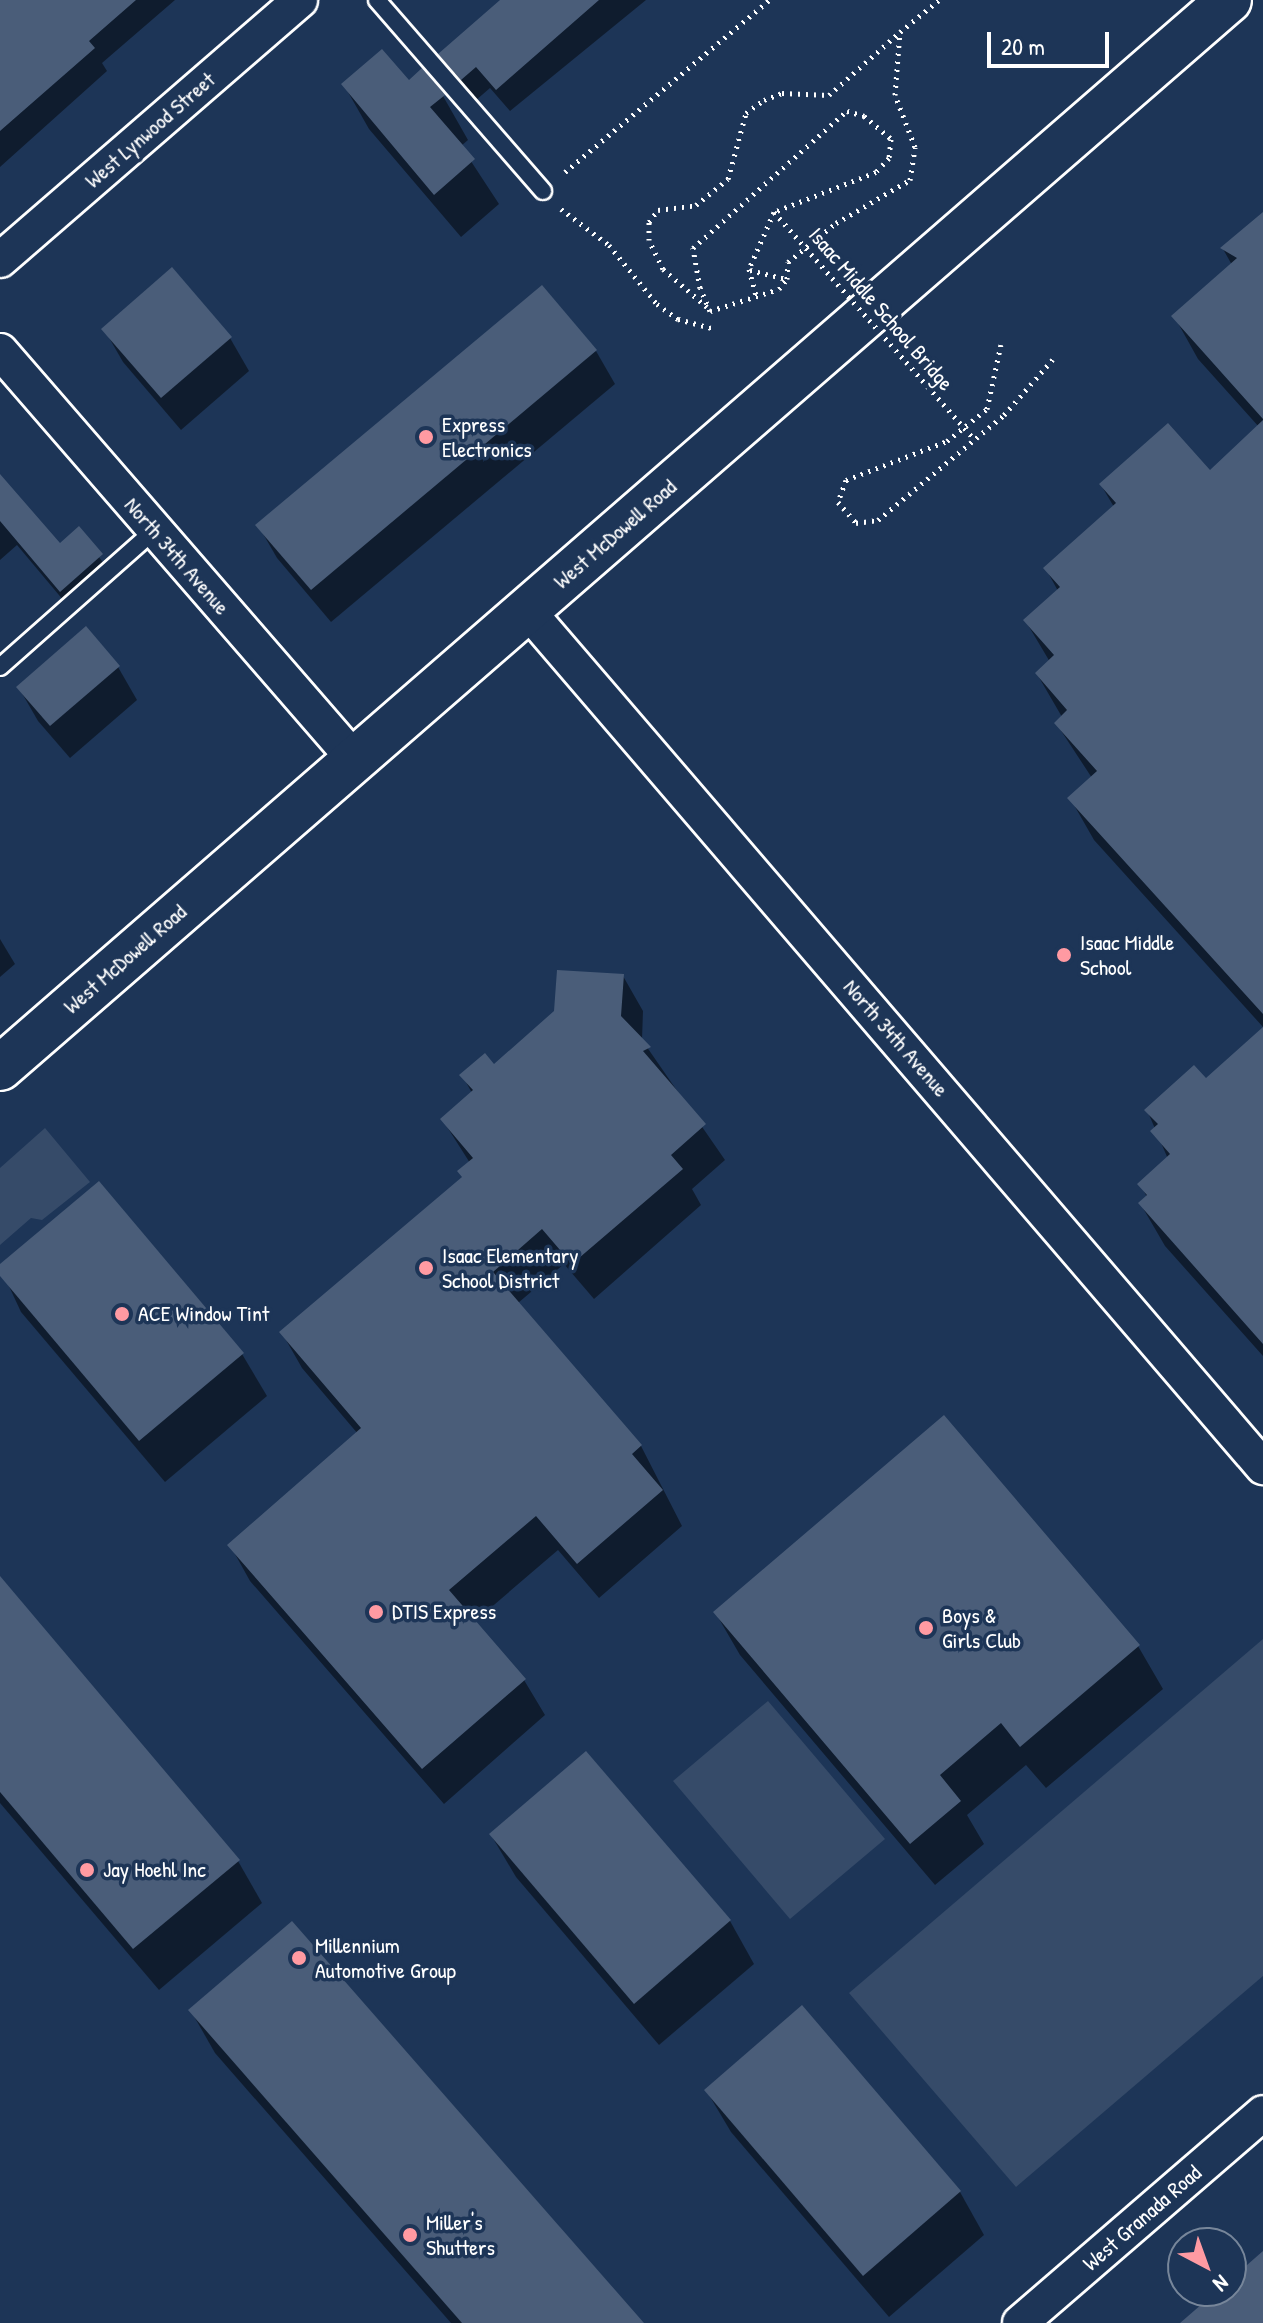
<!DOCTYPE html>
<html>
<head>
<meta charset="utf-8">
<style>
	body { margin:0 }
	#map { position:relative; width:1263px; height:2323px; overflow:hidden; background:#1d3557; font-family:"Patrick Hand",sans-serif }
	div>[style] { position:absolute }
	.green>* { inset:0; background:#364b69 }
	.shadow>* { inset:0; background:#0007 }
	.building>* { inset:0; background:#4a5d79 }
	.path>* { height:5px; margin-top:-2.5px; transform-origin:0; background:repeating-linear-gradient(90deg,#fff 0 2px,transparent 0 8px) }
	.roads { filter:drop-shadow(2px 0 #fff) drop-shadow(-2px 0 #fff) drop-shadow(0 2px #fff) drop-shadow(0 -2px #fff) }
	.lane>* { height:16px; margin:-8px; padding:0 8px; transform-origin:8px; border-radius:8px; background:#1d3557 }
	.street>* { height:34px; margin:-17px; padding:0 17px; transform-origin:17px; border-radius:17px; background:#1d3557 }
	.primary>* { height:44px; margin:-22px; padding:0 22px; transform-origin:22px; border-radius:22px; background:#1d3557 }
	.path-bridge>* { height:5px; margin-top:-2.5px; transform-origin:0; background:repeating-linear-gradient(90deg,#fff 0 2px,transparent 0 8px) }
	.dots>* { width:22px; height:22px; translate:-50% -50%; box-sizing:border-box; border:4px solid #1d3557; border-radius:50% }
	span { translate:-50% -50%; white-space:nowrap; text-align:center; line-height:1.15; -webkit-text-stroke:7px #1d3557; paint-order:stroke }
	.street-label { font-size:22px; color:#fff }
	.poi-label { font-size:22px; color:#fff }
	.left { translate:0 -50%; text-align:left }
	.north { position:absolute; left:1167px; top:2227px; width:80px; height:80px; box-sizing:border-box; background:#1d3557; border:2px solid #77869a; border-radius:50%; rotate:139deg; font-size:22px; font-weight:700; line-height:32px; text-align:center; color:#fff }
	.north::after { content:''; display:block; margin:auto; width:28px; height:36px; background:#ff9aa2; clip-path:polygon(50% 0,100% 100%,50% 72%,0 100%) }
	.scale { position:absolute; left:987px; top:32px; width:122px; height:36px; box-sizing:border-box; border:4px solid #fff; border-top:0; padding-left:10px; font-size:24px; line-height:28px; white-space:nowrap; color:#fff; -webkit-text-stroke:6px #1d3557; paint-order:stroke }
</style>
</head>
<body>
<div id="map">
	<div class="green">
		<div style="clip-path:polygon(45px 1128px,90px 1182px,42px 1220px,31px 1218px,0 1245px,0 1168px)"></div>
		<div style="clip-path:polygon(1263px 1639px,1263px 1976px,1016px 2187px,849px 1993px)"></div>
		<div style="clip-path:polygon(768px 1701px,885px 1839px,790px 1919px,673px 1781px)"></div>
	</div>
	<div class="shadow">
		<div style="clip-path:polygon(0 0,175px 0,102px 63px,107px 71px,0 167px)"></div>
		<div style="clip-path:polygon(504px 0,646px 0,510px 111px,490px 88px,475px 101px,441px 54px)"></div>
		<div style="clip-path:polygon(408px 82px,443px 96px,468px 140px,461px 146px,499px 204px,461px 237px,369px 129px,344px 85px)"></div>
		<div style="clip-path:polygon(1263px 215px,1263px 1027px,1094px 840px,1070px 798px,1092px 778px,1056px 723px,1062px 717px,1037px 674px,1050px 662px,1025px 620px,1058px 591px,1046px 569px,1114px 507px,1101px 485px,1209px 473px,1259px 427px,1198px 359px,1174px 316px,1232px 265px,1223px 249px)"></div>
		<div style="clip-path:polygon(104px 329px,230px 338px,249px 371px,181px 430px,123px 362px)"></div>
		<div style="clip-path:polygon(596px 351px,615px 384px,331px 622px,277px 558px,258px 525px)"></div>
		<div style="clip-path:polygon(0 477px,60px 546px,79px 529px,114px 578px,74px 613px,17px 545px,0 560px)"></div>
		<div style="clip-path:polygon(118px 667px,137px 700px,70px 758px,38px 721px,19px 688px)"></div>
		<div style="clip-path:polygon(0 939px,15px 964px,0 977px)"></div>
		<div style="clip-path:polygon(623px 976px,643px 1011px,642px 1040px,725px 1160px,692px 1189px,701px 1205px,594px 1299px,564px 1264px,518px 1303px,641px 1446px,682px 1526px,599px 1598px,558px 1550px,474px 1622px,524px 1680px,545px 1715px,444px 1804px,250px 1581px,230px 1545px,358px 1434px,302px 1368px,282px 1333px,463px 1178px,470px 1163px,442px 1119px,472px 1093px,462px 1075px,494px 1067px)"></div>
		<div style="clip-path:polygon(1263px 1030px,1263px 1356px,1165px 1246px,1140px 1203px,1147px 1197px,1140px 1184px,1168px 1159px,1147px 1110px,1206px 1081px)"></div>
		<div style="clip-path:polygon(0 1267px,242px 1354px,267px 1396px,165px 1482px,21px 1312px)"></div>
		<div style="clip-path:polygon(944px 1418px,1138px 1646px,1163px 1689px,1046px 1788px,1026px 1765px,967px 1815px,984px 1844px,935px 1885px,740px 1655px,715px 1612px)"></div>
		<div style="clip-path:polygon(0 1579px,238px 1861px,262px 1903px,159px 1990px,0 1803px)"></div>
		<div style="clip-path:polygon(586px 1753px,730px 1921px,754px 1964px,659px 2045px,516px 1877px,491px 1835px)"></div>
		<div style="clip-path:polygon(802px 2008px,960px 2192px,984px 2235px,889px 2317px,731px 2132px,706px 2090px)"></div>
		<div style="clip-path:polygon(191px 2011px,641px 2323px,451px 2323px,215px 2053px)"></div>
	</div>
	<div class="building">
		<div style="clip-path:polygon(0 0,136px 0,89px 41px,95px 48px,0 131px)"></div>
		<div style="clip-path:polygon(500px 0,599px 0,496px 90px,476px 67px,461px 80px,438px 54px)"></div>
		<div style="clip-path:polygon(382px 49px,409px 80px,422px 68px,445px 95px,430px 107px,475px 159px,434px 195px,341px 84px)"></div>
		<div style="clip-path:polygon(1263px 212px,1263px 419px,1171px 316px,1237px 258px,1220px 248px)"></div>
		<div style="clip-path:polygon(172px 267px,232px 337px,161px 398px,101px 329px)"></div>
		<div style="clip-path:polygon(542px 285px,597px 350px,311px 590px,255px 525px)"></div>
		<div style="clip-path:polygon(1263px 420px,1263px 1014px,1067px 798px,1097px 771px,1054px 723px,1067px 710px,1035px 673px,1054px 655px,1023px 620px,1060px 587px,1043px 568px,1116px 503px,1099px 484px,1168px 423px,1210px 470px)"></div>
		<div style="clip-path:polygon(0 474px,60px 543px,79px 526px,103px 554px,60px 592px,0 521px)"></div>
		<div style="clip-path:polygon(86px 626px,120px 666px,50px 726px,16px 687px)"></div>
		<div style="clip-path:polygon(557px 970px,624px 974px,621px 1016px,651px 1047px,643px 1051px,706px 1124px,671px 1155px,683px 1169px,572px 1264px,542px 1229px,493px 1272px,642px 1445px,632px 1454px,663px 1490px,577px 1564px,536px 1516px,449px 1590px,526px 1679px,422px 1769px,227px 1545px,361px 1428px,279px 1332px,462px 1177px,457px 1171px,473px 1158px,440px 1119px,473px 1090px,459px 1075px,485px 1053px,494px 1064px,554px 1011px)"></div>
		<div style="clip-path:polygon(1263px 1027px,1263px 1344px,1138px 1203px,1147px 1195px,1137px 1184px,1170px 1154px,1150px 1131px,1158px 1124px,1144px 1110px,1194px 1065px,1206px 1078px)"></div>
		<div style="clip-path:polygon(99px 1181px,244px 1353px,139px 1441px,0 1276px,0 1264px)"></div>
		<div style="clip-path:polygon(944px 1415px,1140px 1645px,1020px 1747px,1001px 1723px,940px 1775px,961px 1801px,910px 1844px,713px 1612px)"></div>
		<div style="clip-path:polygon(0 1576px,240px 1860px,133px 1949px,0 1792px)"></div>
		<div style="clip-path:polygon(586px 1751px,731px 1920px,634px 2004px,489px 1834px)"></div>
		<div style="clip-path:polygon(292px 1921px,644px 2323px,462px 2323px,188px 2010px)"></div>
		<div style="clip-path:polygon(802px 2005px,961px 2191px,863px 2276px,704px 2090px)"></div>
		<div style="clip-path:polygon(1263px 2251px,1263px 2323px,1180px 2323px,1217px 2291px,1231px 2291px,1231px 2279px)"></div>
	</div>
	<div class="path">
		<div style="left:565px;top:172px;width:267px;rotate:-40.1deg"></div>
		<div style="left:561px;top:209px;width:60px;rotate:36.9deg"></div>
		<div style="left:609px;top:245px;width:76px;rotate:50.9deg"></div>
		<div style="left:657px;top:304px;width:26px;rotate:36deg"></div>
		<div style="left:678px;top:319px;width:38px;rotate:15deg"></div>
		<div style="left:750px;top:270px;width:38px;rotate:14deg"></div>
		<div style="left:707px;top:307px;width:58px;rotate:-139.2deg"></div>
		<div style="left:663px;top:269px;width:32px;rotate:-116deg"></div>
		<div style="left:649px;top:240px;width:18px;rotate:-90deg"></div>
		<div style="left:649px;top:222px;width:15px;rotate:-53deg"></div>
		<div style="left:658px;top:210px;width:38px;rotate:-7deg"></div>
		<div style="left:696px;top:205px;width:41px;rotate:-39.1deg"></div>
		<div style="left:728px;top:179px;width:68px;rotate:-74.7deg"></div>
		<div style="left:746px;top:113px;width:22px;rotate:-36deg"></div>
		<div style="left:764px;top:100px;width:19px;rotate:-21deg"></div>
		<div style="left:782px;top:93px;width:47px;rotate:2.4deg"></div>
		<div style="left:829px;top:95px;width:95px;rotate:-41.6deg"></div>
		<div style="left:710px;top:311px;width:25px;rotate:-113deg"></div>
		<div style="left:700px;top:288px;width:41px;rotate:-99.9deg"></div>
		<div style="left:693px;top:248px;width:206px;rotate:-41.7deg"></div>
		<div style="left:847px;top:111px;width:18px;rotate:16deg"></div>
		<div style="left:864px;top:116px;width:35px;rotate:40deg"></div>
		<div style="left:891px;top:139px;width:19px;rotate:96deg"></div>
		<div style="left:889px;top:158px;width:19px;rotate:133deg"></div>
		<div style="left:876px;top:172px;width:110px;rotate:158.6deg"></div>
		<div style="left:774px;top:212px;width:62px;rotate:113.7deg"></div>
		<div style="left:749px;top:269px;width:28px;rotate:75deg"></div>
		<div style="left:710px;top:311px;width:72px;rotate:-17.7deg"></div>
		<div style="left:779px;top:289px;width:13px;rotate:-51deg"></div>
		<div style="left:787px;top:279px;width:17px;rotate:-87deg"></div>
		<div style="left:788px;top:262px;width:62px;rotate:-39.1deg"></div>
		<div style="left:836px;top:223px;width:86px;rotate:-30.2deg"></div>
		<div style="left:910px;top:180px;width:33px;rotate:-81deg"></div>
		<div style="left:915px;top:147px;width:56px;rotate:-111deg"></div>
		<div style="left:895px;top:95px;width:63px;rotate:-85.5deg"></div>
		<div style="left:900px;top:32px;width:50px;rotate:-39.4deg"></div>
		<div style="left:846px;top:480px;width:23px;rotate:110deg"></div>
		<div style="left:838px;top:502px;width:28px;rotate:49deg"></div>
		<div style="left:856px;top:523px;width:22px;rotate:-8deg"></div>
		<div style="left:878px;top:520px;width:164px;rotate:-39.8deg"></div>
		<div style="left:1004px;top:415px;width:74px;rotate:-48.8deg"></div>
	</div>
	<div class="roads">
		<div class="lane">
			<div style="left:377px;top:0;width:253px;rotate:49deg"></div>
			<div style="left:0;top:667px;width:207px;rotate:-41.5deg"></div>
		</div>
		<div class="street">
			<div style="left:0;top:260px;width:397px;rotate:-40.9deg"></div>
			<div style="left:0;top:351px;width:542px;rotate:49.04deg"></div>
			<div style="left:527px;top:610px;width:1130px;rotate:49.34deg"></div>
			<div style="left:1020px;top:2323px;width:321px;rotate:-40.8deg"></div>
		</div>
		<div class="primary">
			<div style="left:0;top:1068px;width:1628px;rotate:-40.99deg"></div>
		</div>
	</div>
	<div class="path-bridge">
		<div style="left:774px;top:212px;width:303px;rotate:48.6deg"></div>
		<div style="left:846px;top:480px;width:108px;rotate:-21.1deg"></div>
		<div style="left:947px;top:441px;width:51px;rotate:-38.7deg"></div>
		<div style="left:987px;top:409px;width:66px;rotate:-77.8deg"></div>
	</div>
	<div class="dots">
		<div style="left:426px;top:437px;background:#ff9aa2"></div>
		<div style="left:1064px;top:955px;background:#ff9aa2"></div>
		<div style="left:426px;top:1268px;background:#ff9aa2"></div>
		<div style="left:122px;top:1314px;background:#ff9aa2"></div>
		<div style="left:376px;top:1612px;background:#ff9aa2"></div>
		<div style="left:926px;top:1628px;background:#ff9aa2"></div>
		<div style="left:87px;top:1870px;background:#ff9aa2"></div>
		<div style="left:299px;top:1958px;background:#ff9aa2"></div>
		<div style="left:410px;top:2235px;background:#ff9aa2"></div>
	</div>
	<div class="street-label">
		<span style="left:150px;top:130px;rotate:-41deg">West Lynwood Street</span>
		<span style="left:881px;top:309px;rotate:49deg">Isaac Middle School Bridge</span>
		<span style="left:615px;top:534px;rotate:-41deg">West McDowell Road</span>
		<span style="left:177px;top:556px;rotate:49deg">North 34th Avenue</span>
		<span style="left:125px;top:959px;rotate:-41deg">West McDowell Road</span>
		<span style="left:896px;top:1038px;rotate:49deg">North 34th Avenue</span>
		<span style="left:1142px;top:2218px;rotate:-41deg">West Granada Road</span>
	</div>
	<div class="poi-label">
		<span class="left" style="left:442px;top:437px">Express<br>Electronics</span>
		<span class="left" style="left:1080px;top:955px">Isaac Middle<br>School</span>
		<span class="left" style="left:442px;top:1268px">Isaac Elementary<br>School District</span>
		<span class="left" style="left:138px;top:1314px">ACE Window Tint</span>
		<span class="left" style="left:392px;top:1612px">DTIS Express</span>
		<span class="left" style="left:942px;top:1628px">Boys &amp;<br>Girls Club</span>
		<span class="left" style="left:103px;top:1870px">Jay Hoehl Inc</span>
		<span class="left" style="left:315px;top:1958px">Millennium<br>Automotive Group</span>
		<span class="left" style="left:426px;top:2235px">Miller's<br>Shutters</span>
	</div>
	<div class="north">N</div>
	<div class="scale">20 m</div>
</div>
</body>
</html>
